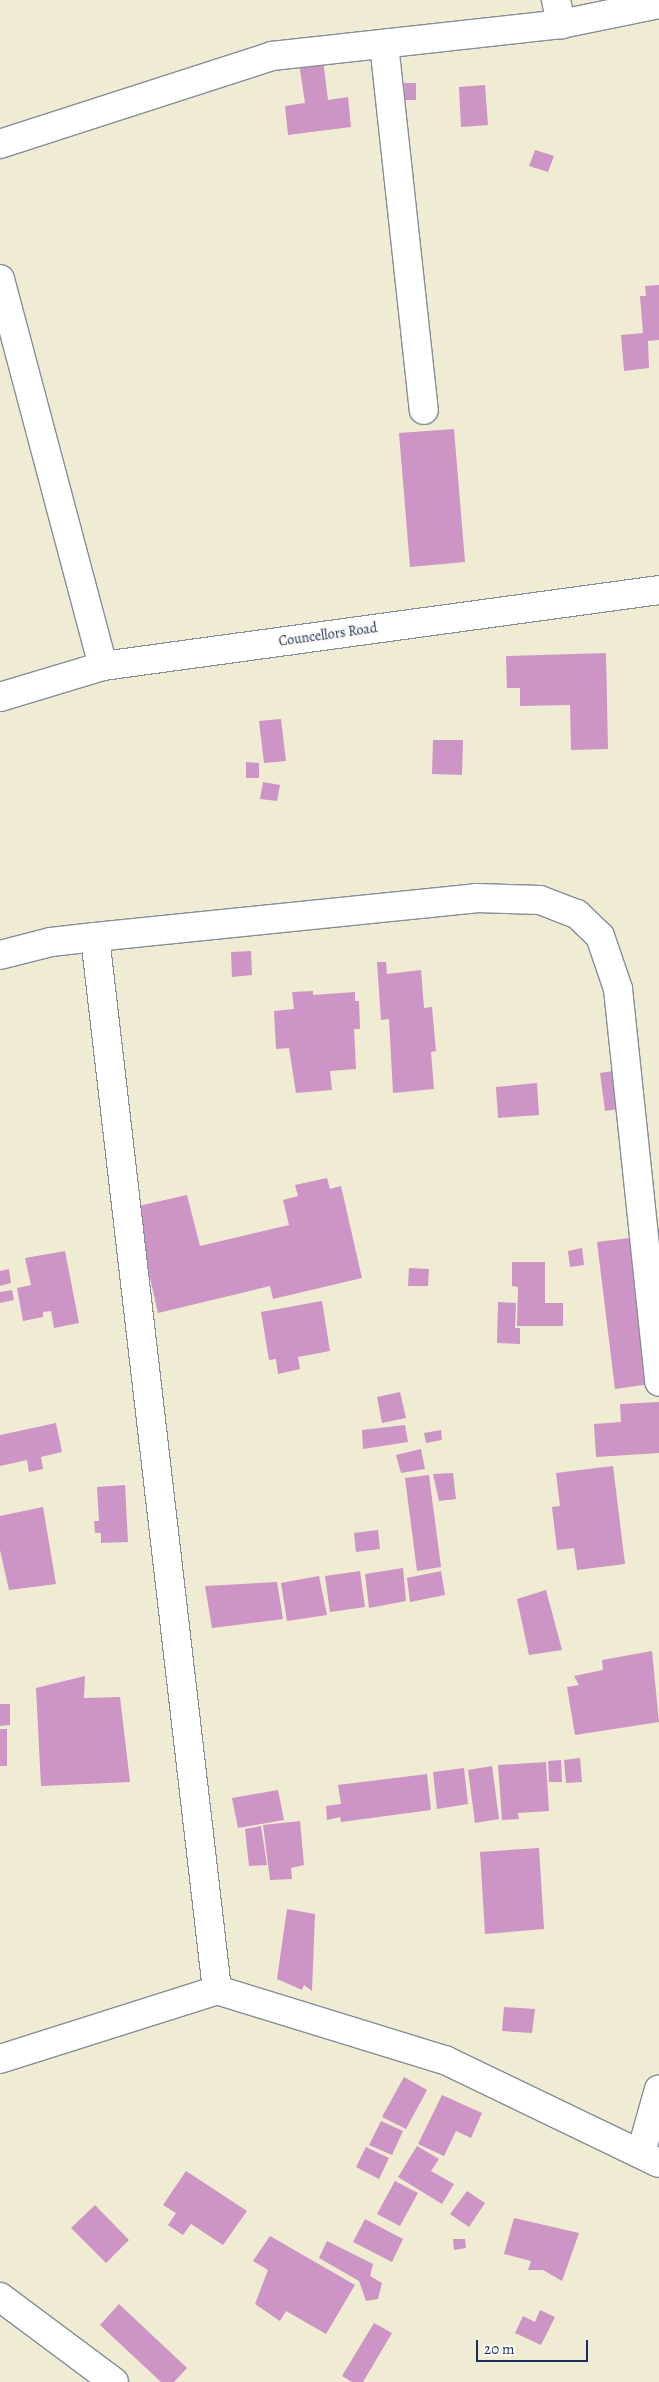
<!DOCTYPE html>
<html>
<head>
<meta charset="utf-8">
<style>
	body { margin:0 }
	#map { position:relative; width:659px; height:2382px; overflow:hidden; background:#f0ebd3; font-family:Alegreya,serif }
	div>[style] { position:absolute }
	.building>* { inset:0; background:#cd94c6 }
	.roads { filter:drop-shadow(1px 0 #868d98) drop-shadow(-1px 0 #868d98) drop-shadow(0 1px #868d98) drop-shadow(0 -1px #868d98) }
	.street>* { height:28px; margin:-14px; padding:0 14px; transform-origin:14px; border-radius:14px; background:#fff }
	span { translate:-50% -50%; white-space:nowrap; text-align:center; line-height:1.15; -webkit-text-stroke:5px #fdfcf7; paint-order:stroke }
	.street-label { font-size:14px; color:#1b2f5e }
	.scale { position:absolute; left:476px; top:2340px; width:112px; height:22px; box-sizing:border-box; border:2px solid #1b2f5e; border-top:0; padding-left:6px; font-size:15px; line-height:18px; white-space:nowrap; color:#1b2f5e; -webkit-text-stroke:4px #fdfcf7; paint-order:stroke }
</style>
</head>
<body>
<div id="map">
	<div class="building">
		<div style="clip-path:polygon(323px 60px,328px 100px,348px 97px,351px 127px,288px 135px,285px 106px,305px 103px,299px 63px)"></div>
		<div style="clip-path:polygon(404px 83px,416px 83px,416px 100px,405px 100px)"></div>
		<div style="clip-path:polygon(485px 85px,488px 125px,461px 127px,459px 87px)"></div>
		<div style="clip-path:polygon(535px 150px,554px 156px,548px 172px,529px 166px)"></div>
		<div style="clip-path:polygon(659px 285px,659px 340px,648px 341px,649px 368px,624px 371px,621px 335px,643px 333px,640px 296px,646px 296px,645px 286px)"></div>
		<div style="clip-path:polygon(454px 429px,465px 562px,410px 567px,399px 433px)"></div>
		<div style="clip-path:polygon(606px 653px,608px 749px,571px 750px,570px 705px,520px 706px,520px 688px,507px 688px,506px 656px)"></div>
		<div style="clip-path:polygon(281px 719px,286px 761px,264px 763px,259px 721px)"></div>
		<div style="clip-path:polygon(433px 740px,463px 740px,462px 775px,432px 774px)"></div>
		<div style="clip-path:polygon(246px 762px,259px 763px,259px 778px,246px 778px)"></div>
		<div style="clip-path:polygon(263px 782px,280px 785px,277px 801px,260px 799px)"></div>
		<div style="clip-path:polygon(251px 951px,252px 975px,232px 977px,231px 952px)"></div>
		<div style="clip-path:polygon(377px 962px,386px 962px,387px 974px,421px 970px,424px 1008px,432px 1007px,436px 1051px,431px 1052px,434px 1089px,393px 1093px,389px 1019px,381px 1020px)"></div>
		<div style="clip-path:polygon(313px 991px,313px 995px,355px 992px,355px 1001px,359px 1001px,360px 1029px,354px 1029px,356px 1069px,330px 1071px,332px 1090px,296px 1093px,289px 1048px,276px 1049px,274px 1011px,294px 1009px,292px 992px)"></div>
		<div style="clip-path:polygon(620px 1070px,625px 1108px,605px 1111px,600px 1073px)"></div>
		<div style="clip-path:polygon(537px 1083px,539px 1115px,498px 1118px,496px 1087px)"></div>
		<div style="clip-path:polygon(327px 1178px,330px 1189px,341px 1186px,362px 1278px,273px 1299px,270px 1286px,158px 1313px,134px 1207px,187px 1195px,200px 1246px,289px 1225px,283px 1200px,298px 1196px,295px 1185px)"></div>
		<div style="clip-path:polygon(638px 1237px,657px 1383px,615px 1389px,597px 1242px)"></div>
		<div style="clip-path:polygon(582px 1248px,584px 1265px,570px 1267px,568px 1251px)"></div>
		<div style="clip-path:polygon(65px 1251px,79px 1323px,54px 1328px,51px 1311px,43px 1312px,43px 1317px,23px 1321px,17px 1288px,31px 1285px,25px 1258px)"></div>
		<div style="clip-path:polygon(512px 1262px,545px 1262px,545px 1303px,563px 1303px,563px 1326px,517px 1326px,518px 1287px,512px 1286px)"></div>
		<div style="clip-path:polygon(409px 1268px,429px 1269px,428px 1286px,408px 1286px)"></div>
		<div style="clip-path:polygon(9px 1269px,11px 1283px,0 1286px,0 1271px)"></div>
		<div style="clip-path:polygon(12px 1290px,14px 1300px,0 1303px,0 1292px)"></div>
		<div style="clip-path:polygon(322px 1301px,330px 1351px,298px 1357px,300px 1369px,278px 1374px,276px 1359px,269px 1360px,261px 1312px)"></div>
		<div style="clip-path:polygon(498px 1302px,516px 1303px,515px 1328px,520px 1328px,520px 1344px,497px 1343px)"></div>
		<div style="clip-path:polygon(400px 1392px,406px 1418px,382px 1423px,377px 1397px)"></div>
		<div style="clip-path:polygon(659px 1402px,659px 1453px,596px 1457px,594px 1424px,621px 1422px,620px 1404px)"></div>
		<div style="clip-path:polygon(56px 1423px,62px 1452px,41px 1457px,43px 1469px,29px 1472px,27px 1460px,0 1466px,0 1435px)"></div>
		<div style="clip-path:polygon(405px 1425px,408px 1442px,363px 1449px,362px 1430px)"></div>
		<div style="clip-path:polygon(441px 1430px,442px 1440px,426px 1443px,424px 1433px)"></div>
		<div style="clip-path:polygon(421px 1449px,425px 1469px,401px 1473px,396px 1455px)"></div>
		<div style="clip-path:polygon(613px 1466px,625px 1564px,577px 1570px,574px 1548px,557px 1550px,552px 1507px,560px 1506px,556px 1473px)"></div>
		<div style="clip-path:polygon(453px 1473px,456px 1499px,439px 1501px,433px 1474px)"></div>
		<div style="clip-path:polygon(429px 1475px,441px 1567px,417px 1571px,405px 1478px)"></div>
		<div style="clip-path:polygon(125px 1485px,128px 1542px,101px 1543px,101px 1533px,95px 1533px,94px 1521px,99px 1521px,97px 1487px)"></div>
		<div style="clip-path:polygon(43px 1507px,56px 1584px,9px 1590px,0 1550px,0 1516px)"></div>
		<div style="clip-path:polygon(378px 1530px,380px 1549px,356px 1552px,354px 1533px)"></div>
		<div style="clip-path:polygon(403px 1568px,406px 1601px,369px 1608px,365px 1574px)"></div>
		<div style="clip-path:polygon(360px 1571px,365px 1607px,330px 1612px,325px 1576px)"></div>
		<div style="clip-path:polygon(441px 1571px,445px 1595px,410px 1602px,407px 1578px)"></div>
		<div style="clip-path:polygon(319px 1576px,327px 1615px,287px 1621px,281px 1583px)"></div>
		<div style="clip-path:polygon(277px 1582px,283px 1619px,212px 1628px,205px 1586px)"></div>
		<div style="clip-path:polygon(546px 1590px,562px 1650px,529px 1655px,517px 1599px)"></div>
		<div style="clip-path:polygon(652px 1651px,659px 1722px,575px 1735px,567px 1687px,579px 1685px,574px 1676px,603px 1670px,602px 1660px)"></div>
		<div style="clip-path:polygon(85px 1676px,84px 1698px,120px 1697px,130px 1782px,41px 1786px,36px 1688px)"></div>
		<div style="clip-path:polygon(0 1704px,10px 1704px,10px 1725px,0 1726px)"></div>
		<div style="clip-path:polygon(0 1729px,7px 1729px,7px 1766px,0 1766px)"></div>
		<div style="clip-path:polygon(580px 1758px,582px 1782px,566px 1783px,564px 1760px)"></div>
		<div style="clip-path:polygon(561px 1760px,562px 1782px,549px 1782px,548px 1761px)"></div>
		<div style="clip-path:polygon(546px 1762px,549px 1811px,518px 1813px,519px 1819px,502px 1820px,498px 1765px)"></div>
		<div style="clip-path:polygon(492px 1766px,499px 1819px,475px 1823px,468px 1770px)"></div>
		<div style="clip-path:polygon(464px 1768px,468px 1804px,437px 1809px,433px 1772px)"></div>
		<div style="clip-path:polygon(427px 1774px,431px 1810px,341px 1822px,340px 1817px,327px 1820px,326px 1806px,341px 1804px,338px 1785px)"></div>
		<div style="clip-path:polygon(278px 1790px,284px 1820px,238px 1828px,232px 1798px)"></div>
		<div style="clip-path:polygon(300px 1821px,304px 1865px,291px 1868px,292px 1879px,270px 1880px,263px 1825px)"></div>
		<div style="clip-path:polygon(261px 1826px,267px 1865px,249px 1866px,245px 1829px)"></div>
		<div style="clip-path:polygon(539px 1848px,544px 1929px,485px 1934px,480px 1852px)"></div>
		<div style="clip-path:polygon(287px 1909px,315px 1914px,312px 1991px,304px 1985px,302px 1990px,277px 1979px)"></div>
		<div style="clip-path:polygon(504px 2007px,535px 2009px,532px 2033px,502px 2031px)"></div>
		<div style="clip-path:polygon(404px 2077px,427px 2090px,406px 2129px,382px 2117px)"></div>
		<div style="clip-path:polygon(442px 2095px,482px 2113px,471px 2138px,456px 2131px,444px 2156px,418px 2144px)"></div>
		<div style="clip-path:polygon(381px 2121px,403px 2131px,392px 2155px,369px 2145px)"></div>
		<div style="clip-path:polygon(417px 2146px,439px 2159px,431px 2171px,454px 2184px,442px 2204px,398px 2177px)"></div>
		<div style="clip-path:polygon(366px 2147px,389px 2158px,379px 2179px,356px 2167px)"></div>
		<div style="clip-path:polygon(186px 2171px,247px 2211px,223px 2245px,191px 2224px,183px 2235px,168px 2225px,176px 2213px,163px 2205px)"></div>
		<div style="clip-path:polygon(395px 2181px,418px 2193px,400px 2226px,377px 2214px)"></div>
		<div style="clip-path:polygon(467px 2191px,485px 2203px,469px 2227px,450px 2214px)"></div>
		<div style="clip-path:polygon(95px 2205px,129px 2240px,106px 2263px,71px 2228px)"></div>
		<div style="clip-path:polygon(514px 2218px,579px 2233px,562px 2281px,543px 2270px,528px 2270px,531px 2261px,504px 2254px)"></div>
		<div style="clip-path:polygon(365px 2219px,403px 2239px,392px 2262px,353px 2242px)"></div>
		<div style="clip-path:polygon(270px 2236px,355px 2285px,326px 2334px,286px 2311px,280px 2321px,255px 2304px,268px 2270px,253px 2261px)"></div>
		<div style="clip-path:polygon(453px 2239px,465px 2239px,466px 2248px,454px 2250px)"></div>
		<div style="clip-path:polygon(327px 2241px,373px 2264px,370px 2276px,382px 2283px,378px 2299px,366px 2301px,359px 2281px,319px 2258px)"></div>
		<div style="clip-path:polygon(119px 2304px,187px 2368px,174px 2382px,161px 2382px,100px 2325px)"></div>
		<div style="clip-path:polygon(540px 2310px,555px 2317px,541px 2345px,515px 2333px,523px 2316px,535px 2322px)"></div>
		<div style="clip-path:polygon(374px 2323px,392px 2333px,363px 2382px,352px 2382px,342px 2376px)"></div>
	</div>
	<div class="roads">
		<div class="street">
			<div style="left:556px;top:0;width:25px;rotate:78deg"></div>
			<div style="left:384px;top:44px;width:368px;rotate:83.8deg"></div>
			<div style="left:0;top:144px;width:286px;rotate:-17.9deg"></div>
			<div style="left:272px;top:56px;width:291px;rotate:-6.3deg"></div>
			<div style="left:561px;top:24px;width:100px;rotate:-11.5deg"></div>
			<div style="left:0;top:279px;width:400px;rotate:75.1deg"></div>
			<div style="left:0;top:697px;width:108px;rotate:-16.8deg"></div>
			<div style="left:103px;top:666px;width:561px;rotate:-7.78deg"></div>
			<div style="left:95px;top:937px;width:383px;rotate:-5.8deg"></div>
			<div style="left:476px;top:898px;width:64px;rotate:1.8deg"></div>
			<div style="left:540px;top:900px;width:40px;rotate:21deg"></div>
			<div style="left:577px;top:914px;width:32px;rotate:44deg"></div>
			<div style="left:600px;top:936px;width:56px;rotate:71.2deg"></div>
			<div style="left:618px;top:989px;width:395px;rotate:84deg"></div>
			<div style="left:0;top:955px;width:53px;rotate:-14.3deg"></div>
			<div style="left:51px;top:942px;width:44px;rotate:-6.5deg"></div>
			<div style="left:95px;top:937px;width:1060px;rotate:83.39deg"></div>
			<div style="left:217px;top:1990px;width:239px;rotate:17.1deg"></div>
			<div style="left:445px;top:2060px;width:237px;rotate:25.7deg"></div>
			<div style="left:0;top:2059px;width:228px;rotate:-17.6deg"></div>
			<div style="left:641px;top:2153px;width:66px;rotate:-74.3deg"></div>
			<div style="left:0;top:2297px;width:142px;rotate:36.7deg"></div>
		</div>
	</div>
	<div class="street-label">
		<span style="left:328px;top:635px;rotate:-8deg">Councellors Road</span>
	</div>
	<div class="scale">20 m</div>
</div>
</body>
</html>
